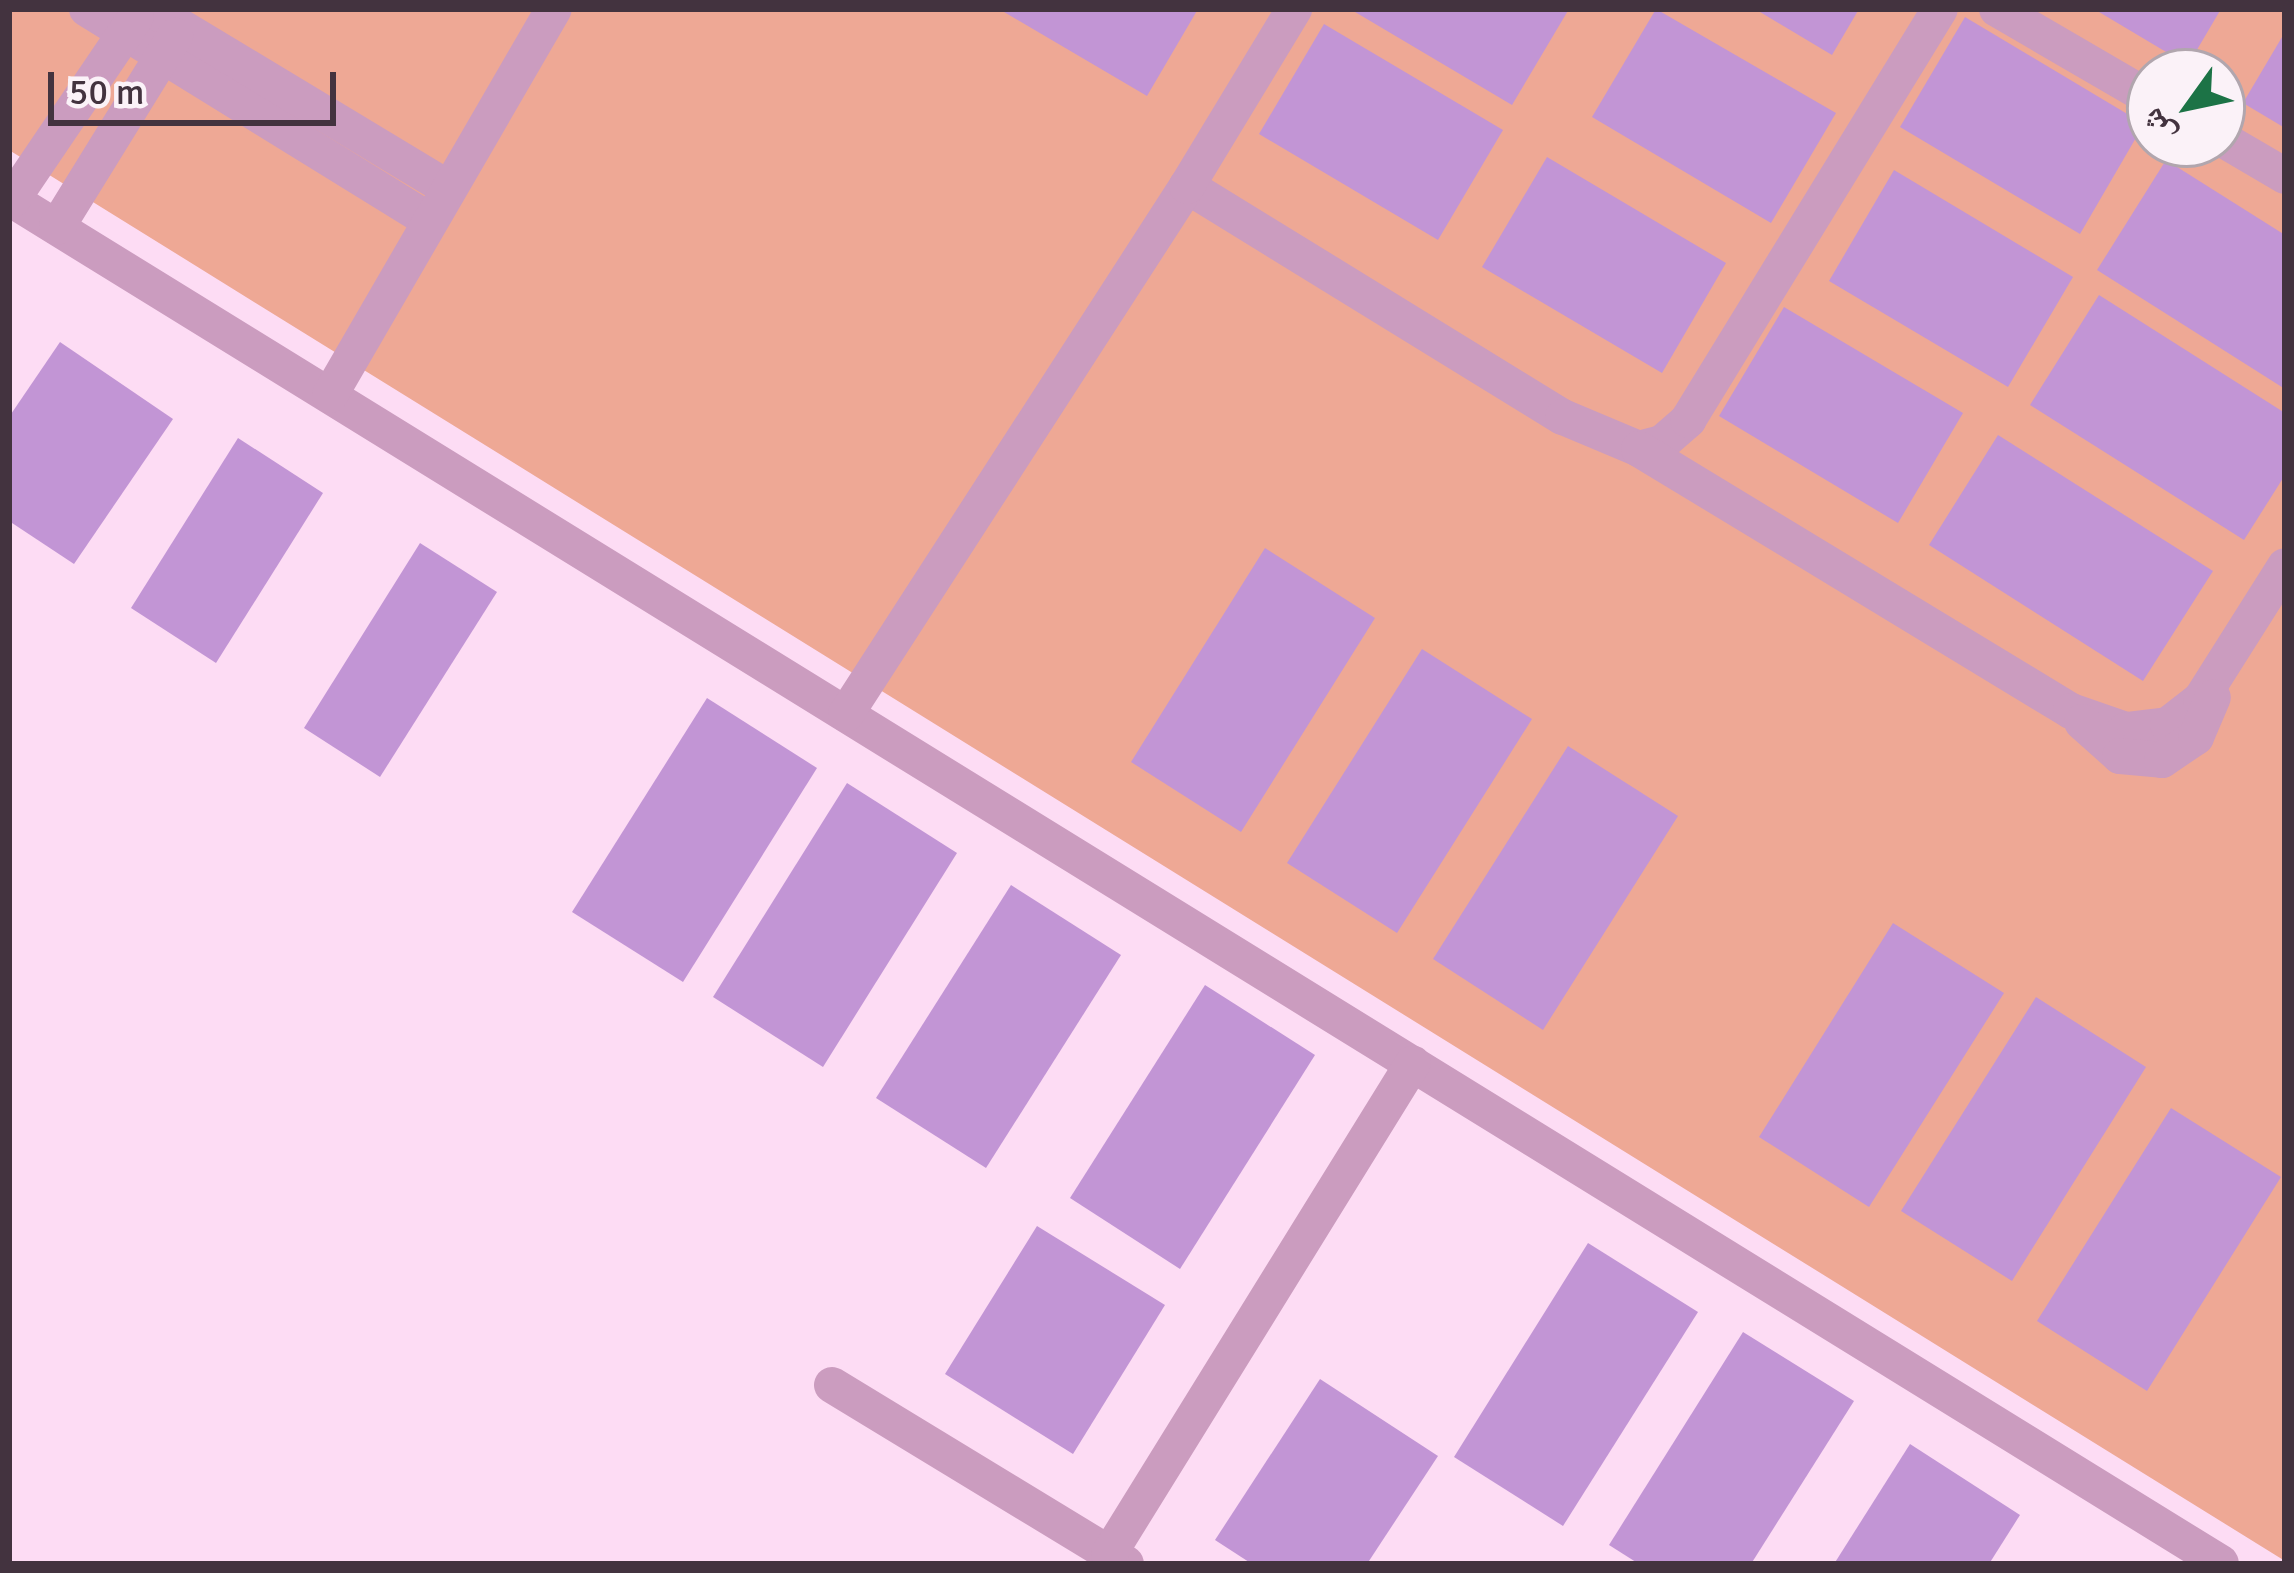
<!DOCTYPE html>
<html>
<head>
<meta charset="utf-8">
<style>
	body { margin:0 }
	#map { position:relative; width:2294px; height:1573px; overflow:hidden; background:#fddcf4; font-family:Signika,"Noto Naskh Arabic",sans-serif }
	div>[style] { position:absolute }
	.green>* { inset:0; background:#eea895 }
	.building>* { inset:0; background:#c295d5 }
	.minor>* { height:36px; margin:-18px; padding:0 18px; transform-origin:18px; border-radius:18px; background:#cb9cbf }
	span { translate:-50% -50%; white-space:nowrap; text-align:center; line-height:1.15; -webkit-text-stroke:12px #fbf2f8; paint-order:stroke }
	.frame { position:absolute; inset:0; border:12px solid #43333f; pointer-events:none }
	.north { position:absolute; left:2126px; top:48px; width:120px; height:120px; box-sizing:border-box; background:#fbf2f8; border:3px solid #b1a6ae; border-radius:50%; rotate:237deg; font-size:33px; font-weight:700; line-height:48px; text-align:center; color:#43333f }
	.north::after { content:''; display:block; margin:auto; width:42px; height:54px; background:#1c7346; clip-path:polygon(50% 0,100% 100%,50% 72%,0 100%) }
	.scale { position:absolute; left:48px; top:72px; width:288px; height:54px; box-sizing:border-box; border:6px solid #43333f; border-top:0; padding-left:15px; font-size:36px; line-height:42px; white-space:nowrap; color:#43333f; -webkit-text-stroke:9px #fbf2f8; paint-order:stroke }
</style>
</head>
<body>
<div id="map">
	<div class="green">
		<div style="clip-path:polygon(evenodd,9px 9px,2285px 9px,2285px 1561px,9px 150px,9px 9px,2150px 72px,2222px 72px,2222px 144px,2150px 144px,2150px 72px)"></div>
	</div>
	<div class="building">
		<div style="clip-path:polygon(999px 9px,1198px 9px,1147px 96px)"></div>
		<div style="clip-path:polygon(1350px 9px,1569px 9px,1512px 105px)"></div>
		<div style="clip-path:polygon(1656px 9px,1836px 113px,1771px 223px,1592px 117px)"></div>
		<div style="clip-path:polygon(1755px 9px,1859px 9px,1832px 55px)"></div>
		<div style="clip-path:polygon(2094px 9px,2221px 9px,2188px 65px)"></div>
		<div style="clip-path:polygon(1965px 17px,2144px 124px,2080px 234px,1900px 127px)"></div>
		<div style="clip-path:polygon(1324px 24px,1503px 130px,1438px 240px,1259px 134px)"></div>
		<div style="clip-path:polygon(2285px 32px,2285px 128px,2243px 103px)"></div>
		<div style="clip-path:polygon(1547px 157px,1726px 263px,1662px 373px,1482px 267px)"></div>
		<div style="clip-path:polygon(2166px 160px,2285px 235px,2285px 389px,2097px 270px)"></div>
		<div style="clip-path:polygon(1894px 170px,2073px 277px,2008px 387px,1829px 281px)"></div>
		<div style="clip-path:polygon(2099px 295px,2285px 413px,2285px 475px,2244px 540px,2030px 405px)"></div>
		<div style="clip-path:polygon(1784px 307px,1963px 413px,1898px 523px,1719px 416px)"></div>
		<div style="clip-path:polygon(60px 342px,173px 419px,74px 564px,9px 521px,9px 417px)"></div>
		<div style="clip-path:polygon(1998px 435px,2213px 571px,2143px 681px,1929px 545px)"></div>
		<div style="clip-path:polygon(238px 438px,323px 493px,216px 663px,131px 608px)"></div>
		<div style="clip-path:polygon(420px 543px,497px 592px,380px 777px,304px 728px)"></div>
		<div style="clip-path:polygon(1265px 548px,1375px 618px,1241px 832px,1131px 762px)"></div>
		<div style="clip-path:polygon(1422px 649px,1532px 719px,1397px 933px,1287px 863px)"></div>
		<div style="clip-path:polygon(707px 698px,817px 768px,683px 982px,572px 912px)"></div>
		<div style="clip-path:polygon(1568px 746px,1678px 816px,1543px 1030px,1433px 959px)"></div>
		<div style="clip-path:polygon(847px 783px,957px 853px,823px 1067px,713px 997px)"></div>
		<div style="clip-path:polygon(1011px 885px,1121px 955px,986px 1168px,876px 1098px)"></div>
		<div style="clip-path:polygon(1893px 923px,2004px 993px,1869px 1207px,1759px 1137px)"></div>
		<div style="clip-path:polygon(1205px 985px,1315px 1055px,1180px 1269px,1070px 1198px)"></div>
		<div style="clip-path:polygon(2036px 997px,2146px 1067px,2012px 1281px,1901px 1211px)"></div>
		<div style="clip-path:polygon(2171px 1108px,2281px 1177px,2147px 1391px,2037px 1321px)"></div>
		<div style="clip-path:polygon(1037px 1226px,1165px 1305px,1073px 1454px,945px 1374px)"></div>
		<div style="clip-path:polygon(1588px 1243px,1698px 1312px,1563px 1526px,1454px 1457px)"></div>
		<div style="clip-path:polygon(1743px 1332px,1854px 1401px,1751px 1564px,1639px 1564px,1609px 1545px)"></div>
		<div style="clip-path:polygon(1320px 1379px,1438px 1456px,1367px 1564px,1252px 1564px,1215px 1540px)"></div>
		<div style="clip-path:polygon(1910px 1444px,2020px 1515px,1989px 1564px,1834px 1564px)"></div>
	</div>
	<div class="minor">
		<div style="left:87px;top:9px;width:403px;rotate:31.7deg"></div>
		<div style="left:151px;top:9px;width:348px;rotate:31.1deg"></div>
		<div style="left:1997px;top:9px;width:177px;rotate:30.2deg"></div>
		<div style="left:2222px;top:139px;width:73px;rotate:30.4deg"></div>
		<div style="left:1187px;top:186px;width:441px;rotate:31.6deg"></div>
		<div style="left:1563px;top:417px;width:82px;rotate:22.8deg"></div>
		<div style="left:1639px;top:449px;width:24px;rotate:-15deg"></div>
		<div style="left:1662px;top:443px;width:35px;rotate:-41deg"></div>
		<div style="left:1688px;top:420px;width:482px;rotate:-58.5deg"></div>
		<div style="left:9px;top:198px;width:2599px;rotate:31.68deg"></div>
		<div style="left:12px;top:200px;width:221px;rotate:-55.9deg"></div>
		<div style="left:57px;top:227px;width:225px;rotate:-58.3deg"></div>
		<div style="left:330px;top:395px;width:446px;rotate:-59.9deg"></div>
		<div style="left:1639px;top:449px;width:505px;rotate:31.24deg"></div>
		<div style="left:2071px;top:711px;width:58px;rotate:19.1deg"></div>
		<div style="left:2126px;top:730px;width:42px;rotate:-6.8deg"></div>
		<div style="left:2168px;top:725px;width:42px;rotate:-38.2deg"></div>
		<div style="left:2201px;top:699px;width:157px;rotate:-57.7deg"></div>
		<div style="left:846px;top:714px;width:629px;rotate:-57.14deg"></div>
		<div style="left:1187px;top:186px;width:207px;rotate:-58.8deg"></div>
		<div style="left:2082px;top:722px;width:51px;rotate:41.8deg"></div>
		<div style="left:2120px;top:756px;width:42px;rotate:5.4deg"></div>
		<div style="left:2162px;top:760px;width:41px;rotate:-34.1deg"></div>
		<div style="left:2196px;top:737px;width:43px;rotate:-67deg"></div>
		<div style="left:832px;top:1385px;width:344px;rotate:31.3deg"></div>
		<div style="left:1109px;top:1554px;width:577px;rotate:-58.24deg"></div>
	</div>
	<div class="frame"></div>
	<div class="north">ش</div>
	<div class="scale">50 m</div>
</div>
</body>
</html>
